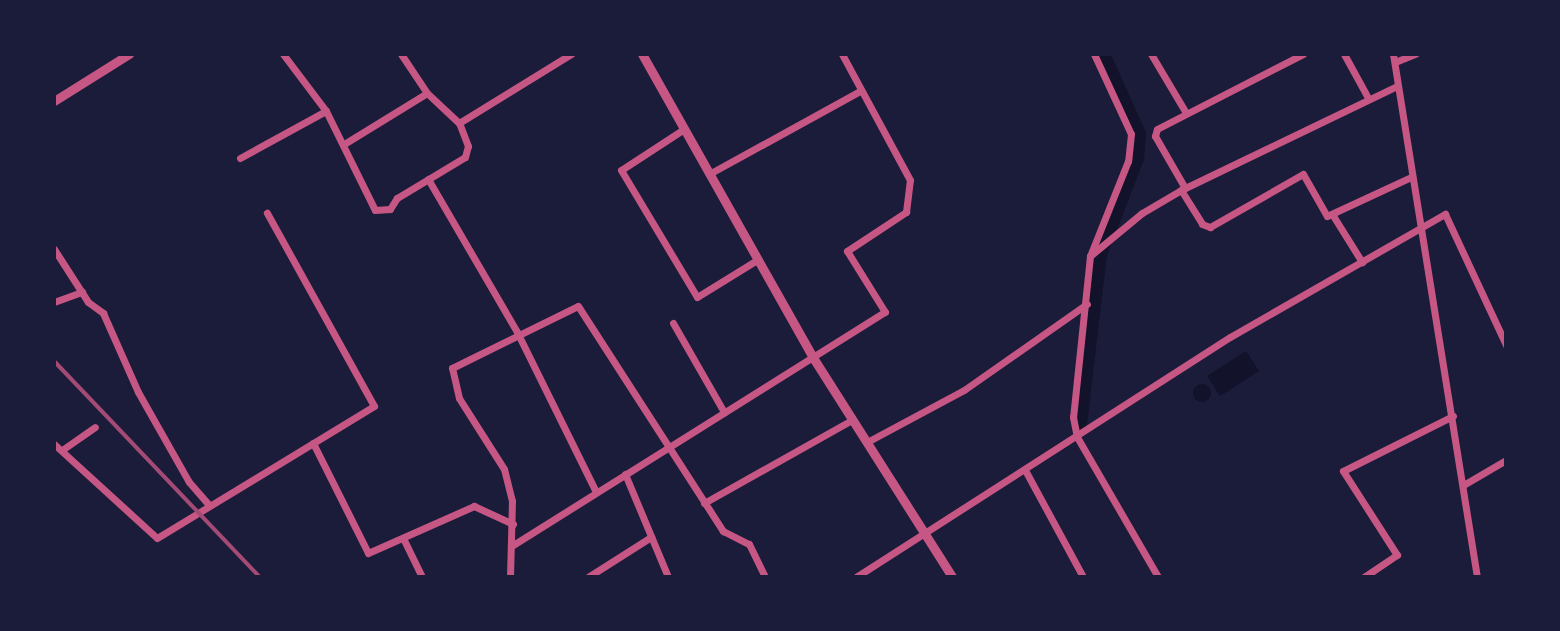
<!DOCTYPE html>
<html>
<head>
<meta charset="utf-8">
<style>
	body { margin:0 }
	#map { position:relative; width:1560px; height:631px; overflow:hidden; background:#1b1b3a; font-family:"Fira Sans",sans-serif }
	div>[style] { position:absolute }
	.water>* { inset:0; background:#12122b }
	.round { border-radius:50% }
	.canal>* { height:14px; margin:-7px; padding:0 7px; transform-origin:7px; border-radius:7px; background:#12122b }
	.minor>* { height:7px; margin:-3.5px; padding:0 3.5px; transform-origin:3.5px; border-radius:3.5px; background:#c65784 }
	.tertiary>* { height:9px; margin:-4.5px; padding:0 4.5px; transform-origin:4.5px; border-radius:4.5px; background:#c65784 }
	.rail>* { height:4px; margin:-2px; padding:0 2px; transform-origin:2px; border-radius:2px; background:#a44b75 }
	span { translate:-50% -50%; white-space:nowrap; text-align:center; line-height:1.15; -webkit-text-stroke:6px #1b1b3a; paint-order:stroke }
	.frame { position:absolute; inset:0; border:56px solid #1b1b3a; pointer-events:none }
</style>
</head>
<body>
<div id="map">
	<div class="water">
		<div style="clip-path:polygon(1246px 351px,1259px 371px,1220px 396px,1207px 376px)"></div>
		<div class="round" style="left:1193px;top:384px;width:18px;height:18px"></div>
	</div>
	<div class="canal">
		<div style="left:1080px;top:424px;width:171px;rotate:-83.3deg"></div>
		<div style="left:1100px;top:254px;width:103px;rotate:-68.9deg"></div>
		<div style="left:1137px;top:158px;width:24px;rotate:-85deg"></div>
		<div style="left:1139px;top:134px;width:88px;rotate:-114.2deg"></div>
	</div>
	<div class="minor">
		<div style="left:283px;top:54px;width:71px;rotate:53deg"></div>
		<div style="left:326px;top:111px;width:110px;rotate:63.7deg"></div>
		<div style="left:375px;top:210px;width:15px;rotate:-4deg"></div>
		<div style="left:390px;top:209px;width:13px;rotate:-58deg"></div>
		<div style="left:397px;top:198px;width:79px;rotate:-31.1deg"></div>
		<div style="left:465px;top:157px;width:11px;rotate:-75deg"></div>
		<div style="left:468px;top:146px;width:25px;rotate:-111deg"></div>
		<div style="left:401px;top:54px;width:47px;rotate:56.3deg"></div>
		<div style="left:427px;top:93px;width:44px;rotate:43.2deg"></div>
		<div style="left:459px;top:123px;width:132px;rotate:-31.6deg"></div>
		<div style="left:1094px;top:54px;width:88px;rotate:65.2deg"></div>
		<div style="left:1131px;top:134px;width:27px;rotate:96deg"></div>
		<div style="left:1128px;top:161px;width:102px;rotate:111.8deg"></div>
		<div style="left:1090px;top:256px;width:162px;rotate:96deg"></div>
		<div style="left:1073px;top:417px;width:20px;rotate:79deg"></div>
		<div style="left:1077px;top:437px;width:162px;rotate:59.9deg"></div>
		<div style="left:1151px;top:54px;width:69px;rotate:59.3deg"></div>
		<div style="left:1344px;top:54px;width:48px;rotate:61.3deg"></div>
		<div style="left:1393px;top:54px;width:530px;rotate:80.88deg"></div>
		<div style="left:1395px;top:62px;width:22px;rotate:-22deg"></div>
		<div style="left:684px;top:129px;width:75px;rotate:146.9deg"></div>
		<div style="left:621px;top:170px;width:148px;rotate:59.1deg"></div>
		<div style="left:697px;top:297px;width:70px;rotate:-31.7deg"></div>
		<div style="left:344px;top:144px;width:97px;rotate:-31.6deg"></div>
		<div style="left:240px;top:158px;width:98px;rotate:-28.7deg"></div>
		<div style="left:709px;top:174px;width:172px;rotate:-28.8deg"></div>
		<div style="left:428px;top:179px;width:177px;rotate:59.8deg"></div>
		<div style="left:517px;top:332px;width:178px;rotate:63.7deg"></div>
		<div style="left:1185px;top:188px;width:60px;rotate:-120deg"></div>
		<div style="left:1155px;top:136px;width:7px;rotate:-74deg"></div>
		<div style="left:1157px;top:129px;width:164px;rotate:-27.2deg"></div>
		<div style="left:1181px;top:190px;width:40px;rotate:58deg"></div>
		<div style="left:1202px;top:224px;width:9px;rotate:21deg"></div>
		<div style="left:1210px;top:227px;width:107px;rotate:-29.7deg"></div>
		<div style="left:1303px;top:174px;width:48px;rotate:60.3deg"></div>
		<div style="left:1327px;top:216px;width:93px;rotate:-24.9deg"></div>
		<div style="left:1332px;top:214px;width:57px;rotate:58deg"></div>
		<div style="left:54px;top:249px;width:63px;rotate:57.3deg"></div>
		<div style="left:88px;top:302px;width:19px;rotate:36deg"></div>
		<div style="left:103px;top:313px;width:86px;rotate:66.1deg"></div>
		<div style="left:138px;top:392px;width:103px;rotate:60.5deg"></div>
		<div style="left:189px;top:482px;width:30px;rotate:49deg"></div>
		<div style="left:1090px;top:256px;width:67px;rotate:-39.6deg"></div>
		<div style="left:1142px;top:213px;width:45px;rotate:-30.5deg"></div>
		<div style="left:1181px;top:190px;width:240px;rotate:-25.7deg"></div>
		<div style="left:54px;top:302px;width:30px;rotate:-20deg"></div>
		<div style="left:673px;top:323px;width:103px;rotate:60.2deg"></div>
		<div style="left:867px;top:442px;width:110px;rotate:-28.2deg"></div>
		<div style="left:964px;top:390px;width:150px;rotate:-35deg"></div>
		<div style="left:313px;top:443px;width:123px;rotate:63.4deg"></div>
		<div style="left:368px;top:553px;width:116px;rotate:-23.9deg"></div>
		<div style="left:474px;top:506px;width:43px;rotate:24.8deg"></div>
		<div style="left:54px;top:444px;width:139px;rotate:42.4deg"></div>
		<div style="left:157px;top:538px;width:254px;rotate:-31.3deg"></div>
		<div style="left:374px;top:406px;width:221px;rotate:-119deg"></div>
		<div style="left:62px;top:450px;width:40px;rotate:-34.9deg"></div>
		<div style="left:1025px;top:470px;width:122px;rotate:61.5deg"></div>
		<div style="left:625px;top:474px;width:112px;rotate:67.3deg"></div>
		<div style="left:1465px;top:484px;width:48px;rotate:-30.3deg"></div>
		<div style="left:704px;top:503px;width:170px;rotate:-29.3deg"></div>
		<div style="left:403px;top:538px;width:43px;rotate:64deg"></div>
		<div style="left:513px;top:545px;width:439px;rotate:-32.1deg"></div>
		<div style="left:885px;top:312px;width:72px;rotate:-121.9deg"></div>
		<div style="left:847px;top:251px;width:71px;rotate:-33.5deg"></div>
		<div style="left:906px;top:212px;width:32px;rotate:-83deg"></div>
		<div style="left:910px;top:180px;width:143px;rotate:-118.4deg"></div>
		<div style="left:510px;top:577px;width:76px;rotate:-88.5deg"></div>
		<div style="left:512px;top:501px;width:33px;rotate:-104deg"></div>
		<div style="left:504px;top:469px;width:84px;rotate:-122.4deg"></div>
		<div style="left:459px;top:398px;width:31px;rotate:-103deg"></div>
		<div style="left:452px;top:368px;width:140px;rotate:-26.2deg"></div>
		<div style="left:578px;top:306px;width:268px;rotate:57.2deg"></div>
		<div style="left:723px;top:531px;width:29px;rotate:27deg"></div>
		<div style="left:749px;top:544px;width:37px;rotate:64deg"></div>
		<div style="left:588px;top:577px;width:75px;rotate:-32.4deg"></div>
		<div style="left:856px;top:577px;width:444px;rotate:-32.7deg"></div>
		<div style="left:1230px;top:337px;width:248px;rotate:-29.8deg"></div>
		<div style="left:1445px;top:214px;width:145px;rotate:65deg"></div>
		<div style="left:1364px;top:577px;width:40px;rotate:-34deg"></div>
		<div style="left:1397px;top:555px;width:100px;rotate:-122.7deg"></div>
		<div style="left:1343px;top:471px;width:123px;rotate:-26.6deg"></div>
	</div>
	<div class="tertiary">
		<div style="left:642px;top:54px;width:347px;rotate:60.6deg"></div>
		<div style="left:812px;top:356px;width:262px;rotate:57.6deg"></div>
		<div style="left:54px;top:101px;width:89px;rotate:-32.1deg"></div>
	</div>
	<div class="rail">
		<div style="left:54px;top:361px;width:298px;rotate:46.4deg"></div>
	</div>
	<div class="frame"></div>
</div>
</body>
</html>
